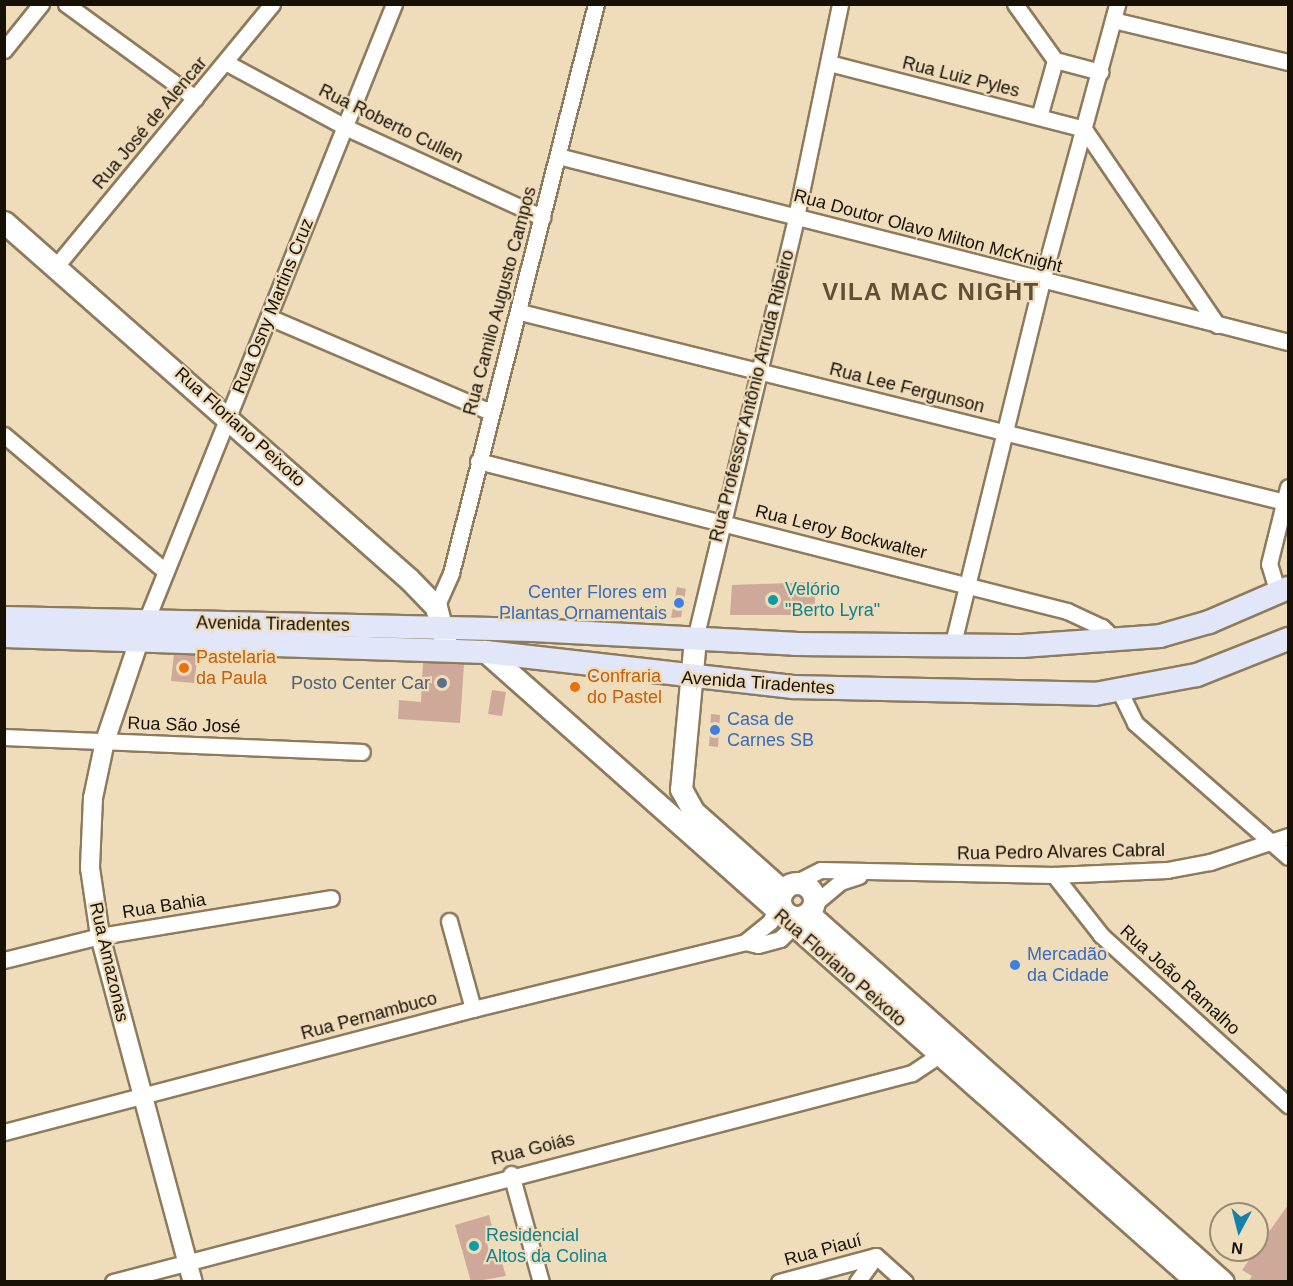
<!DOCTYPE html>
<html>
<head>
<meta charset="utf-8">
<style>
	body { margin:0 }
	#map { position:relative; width:1293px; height:1286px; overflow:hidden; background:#efdcba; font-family:Helvetica,sans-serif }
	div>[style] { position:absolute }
	.building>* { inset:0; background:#cea899 }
	.roads { filter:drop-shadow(2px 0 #8d7b5d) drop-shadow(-2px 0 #8d7b5d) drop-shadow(0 2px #8d7b5d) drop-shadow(0 -2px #8d7b5d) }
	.minor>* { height:15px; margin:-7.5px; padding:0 7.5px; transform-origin:7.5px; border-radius:7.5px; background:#fff }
	.tertiary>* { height:18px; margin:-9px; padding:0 9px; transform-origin:9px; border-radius:9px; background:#fff }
	.secondary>* { height:21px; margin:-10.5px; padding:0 10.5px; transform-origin:10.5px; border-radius:10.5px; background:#fff }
	.secondary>.ring { margin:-10.5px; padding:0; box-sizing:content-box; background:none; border:21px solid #fff; border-radius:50% }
	.primary>* { height:22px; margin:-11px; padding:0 11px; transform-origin:11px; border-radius:11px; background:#e1e6f9 }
	.dots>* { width:16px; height:16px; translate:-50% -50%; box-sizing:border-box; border:3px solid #efdcba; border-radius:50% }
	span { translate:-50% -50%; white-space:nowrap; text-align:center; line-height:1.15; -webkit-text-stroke:4.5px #efdcba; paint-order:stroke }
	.street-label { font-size:18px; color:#171005 }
	.culture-label { font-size:18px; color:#0d838f }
	.left { translate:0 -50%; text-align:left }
	.shop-label { font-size:18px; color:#366cbe }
	.right { translate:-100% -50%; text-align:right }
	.food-label { font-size:18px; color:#c56008 }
	.service-label { font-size:18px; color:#4e5e75 }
	.district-label { font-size:24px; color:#604f32; font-weight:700; letter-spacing:1.5px }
	.frame { position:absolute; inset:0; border:6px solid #171005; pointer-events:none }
	.north { position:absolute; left:1209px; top:1202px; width:60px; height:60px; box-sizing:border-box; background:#efdcba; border:2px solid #998a72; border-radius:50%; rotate:187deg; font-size:16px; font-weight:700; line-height:24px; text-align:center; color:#171005 }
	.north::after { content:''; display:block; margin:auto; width:21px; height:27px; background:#1581a9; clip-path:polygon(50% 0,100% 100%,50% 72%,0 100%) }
</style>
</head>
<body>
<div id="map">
	<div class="building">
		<div style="clip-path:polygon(816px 582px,814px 615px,730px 615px,732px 585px)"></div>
		<div style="clip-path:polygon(677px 587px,686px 589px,681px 617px,671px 618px)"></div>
		<div style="clip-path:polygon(174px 654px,198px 655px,194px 683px,171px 681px)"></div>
		<div style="clip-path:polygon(423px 662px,464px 664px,460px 723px,398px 719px,399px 700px,421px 702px)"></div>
		<div style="clip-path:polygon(492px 690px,506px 692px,502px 716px,488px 714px)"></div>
		<div style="clip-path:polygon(711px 714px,720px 715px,718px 747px,709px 746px)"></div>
		<div style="clip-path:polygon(1288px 1205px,1288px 1282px,1248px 1282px,1252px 1276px,1242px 1270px)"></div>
		<div style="clip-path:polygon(489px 1215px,495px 1238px,486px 1240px,490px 1255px,499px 1253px,506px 1276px,471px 1282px,455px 1225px)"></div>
	</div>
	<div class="roads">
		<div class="minor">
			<div style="left:66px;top:4px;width:160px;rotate:36.1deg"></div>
			<div style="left:1015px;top:4px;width:69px;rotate:54.5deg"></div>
			<div style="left:1055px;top:60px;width:47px;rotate:14.9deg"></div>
			<div style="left:1113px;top:20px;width:180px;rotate:13.5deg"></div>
			<div style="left:4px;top:50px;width:59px;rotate:-51.2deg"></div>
			<div style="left:225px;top:62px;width:136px;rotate:28.4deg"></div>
			<div style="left:345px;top:127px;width:217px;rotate:24.6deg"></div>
			<div style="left:829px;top:63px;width:263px;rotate:14.5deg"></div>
			<div style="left:1084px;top:129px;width:237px;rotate:55.8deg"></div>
			<div style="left:1039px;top:117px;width:59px;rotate:-74.3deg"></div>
			<div style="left:558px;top:156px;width:753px;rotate:14.29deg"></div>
			<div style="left:57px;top:265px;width:338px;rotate:-50.5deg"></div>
			<div style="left:520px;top:312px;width:788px;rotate:13.95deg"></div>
			<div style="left:269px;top:317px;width:241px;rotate:23.2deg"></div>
			<div style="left:4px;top:435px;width:211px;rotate:40.2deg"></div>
			<div style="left:478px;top:461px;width:608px;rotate:14.29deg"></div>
			<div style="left:1067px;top:611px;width:38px;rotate:25deg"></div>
			<div style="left:1102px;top:627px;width:21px;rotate:45deg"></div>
			<div style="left:1278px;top:593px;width:30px;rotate:-107deg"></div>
			<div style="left:1269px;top:564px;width:79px;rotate:-76.1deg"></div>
			<div style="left:436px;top:607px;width:37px;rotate:-66deg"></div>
			<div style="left:451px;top:573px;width:587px;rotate:-75.7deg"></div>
			<div style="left:146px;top:621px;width:665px;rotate:-68.1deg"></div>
			<div style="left:695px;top:639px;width:434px;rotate:-76.5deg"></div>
			<div style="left:796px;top:217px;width:217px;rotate:-78.3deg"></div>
			<div style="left:952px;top:647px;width:377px;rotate:-76.2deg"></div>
			<div style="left:1042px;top:281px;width:287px;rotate:-74.8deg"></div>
			<div style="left:1120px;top:692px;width:34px;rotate:64deg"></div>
			<div style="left:1135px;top:723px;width:203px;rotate:41.2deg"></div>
			<div style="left:4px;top:737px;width:358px;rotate:2.4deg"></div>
			<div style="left:1054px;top:875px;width:76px;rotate:51.9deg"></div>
			<div style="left:1101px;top:935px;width:253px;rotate:42.3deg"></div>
			<div style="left:793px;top:884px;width:31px;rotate:-27deg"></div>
			<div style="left:821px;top:870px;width:233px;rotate:1.2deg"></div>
			<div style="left:1054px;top:875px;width:113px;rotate:-2.5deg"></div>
			<div style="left:1167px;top:870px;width:44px;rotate:-10.5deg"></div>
			<div style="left:1210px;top:862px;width:82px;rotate:-18.4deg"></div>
			<div style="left:814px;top:904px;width:34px;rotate:-40deg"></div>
			<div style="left:840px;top:882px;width:20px;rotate:-18deg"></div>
			<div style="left:449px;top:921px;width:91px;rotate:74.7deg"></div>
			<div style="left:745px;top:942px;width:32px;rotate:-39deg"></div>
			<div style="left:770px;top:922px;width:22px;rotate:-66deg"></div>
			<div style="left:4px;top:960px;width:99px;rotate:-14deg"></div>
			<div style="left:100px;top:936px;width:234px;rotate:-9.3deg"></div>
			<div style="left:4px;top:1132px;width:485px;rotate:-14.7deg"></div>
			<div style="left:473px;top:1009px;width:280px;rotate:-13.8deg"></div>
			<div style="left:745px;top:942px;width:13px;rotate:13deg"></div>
			<div style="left:758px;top:945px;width:23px;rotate:-15deg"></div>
			<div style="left:780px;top:939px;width:28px;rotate:-44deg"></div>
			<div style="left:511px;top:1174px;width:112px;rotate:74.5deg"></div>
			<div style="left:876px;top:1256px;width:39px;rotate:42deg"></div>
			<div style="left:113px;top:1282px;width:826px;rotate:-14.66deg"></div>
			<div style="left:912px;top:1073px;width:43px;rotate:-33.7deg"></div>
			<div style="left:779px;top:1282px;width:100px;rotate:-15deg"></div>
			<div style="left:857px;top:1282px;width:32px;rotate:-54deg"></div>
		</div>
		<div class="tertiary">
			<div style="left:143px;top:629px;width:118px;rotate:108.7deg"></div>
			<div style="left:105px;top:741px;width:58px;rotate:101.9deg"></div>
			<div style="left:93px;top:798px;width:70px;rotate:92.5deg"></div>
			<div style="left:90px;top:868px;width:69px;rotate:81.6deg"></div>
			<div style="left:100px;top:936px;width:358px;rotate:75deg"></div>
		</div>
		<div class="secondary">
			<div style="left:4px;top:222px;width:540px;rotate:41.4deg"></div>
			<div style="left:409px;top:579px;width:39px;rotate:46deg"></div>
			<div style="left:436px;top:607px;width:38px;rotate:75deg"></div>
			<div style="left:695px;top:639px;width:151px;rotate:95.3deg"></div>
			<div style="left:681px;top:789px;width:26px;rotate:61deg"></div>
			<div style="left:694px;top:812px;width:119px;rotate:41.6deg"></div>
			<div style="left:486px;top:652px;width:950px;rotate:41.54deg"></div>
			<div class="ring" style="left:780px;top:883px;width:13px;height:13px"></div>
			<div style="left:808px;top:913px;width:555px;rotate:41.64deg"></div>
		</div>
		<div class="primary">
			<div style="left:4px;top:618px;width:528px;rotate:1.3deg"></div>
			<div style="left:532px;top:630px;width:263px;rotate:3deg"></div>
			<div style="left:795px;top:644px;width:227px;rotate:0.5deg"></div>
			<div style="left:1022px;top:646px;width:138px;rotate:-4.1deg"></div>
			<div style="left:1160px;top:636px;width:51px;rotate:-15.9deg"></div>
			<div style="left:1209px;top:622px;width:86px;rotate:-23.3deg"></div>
			<div style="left:4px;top:636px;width:482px;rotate:1.9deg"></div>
			<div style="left:486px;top:652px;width:309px;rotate:6.5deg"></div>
			<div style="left:793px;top:687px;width:302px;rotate:1.3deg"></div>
			<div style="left:1095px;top:694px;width:104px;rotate:-10.6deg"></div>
			<div style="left:1197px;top:675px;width:98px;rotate:-21.6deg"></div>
		</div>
	</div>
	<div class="dots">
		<div style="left:773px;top:600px;background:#0f9aa8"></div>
		<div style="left:679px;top:603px;background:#3f7fe0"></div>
		<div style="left:184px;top:668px;background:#e8710a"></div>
		<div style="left:442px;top:683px;background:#5c6f8a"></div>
		<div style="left:575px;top:687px;background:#e8710a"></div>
		<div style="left:715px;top:730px;background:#3f7fe0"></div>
		<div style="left:1015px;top:965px;background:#3f7fe0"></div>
		<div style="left:474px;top:1246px;background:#0f9aa8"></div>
	</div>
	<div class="street-label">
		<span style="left:961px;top:77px;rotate:14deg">Rua Luiz Pyles</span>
		<span style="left:150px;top:123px;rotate:-50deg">Rua José de Alencar</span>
		<span style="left:391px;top:124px;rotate:26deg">Rua Roberto Cullen</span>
		<span style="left:928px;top:231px;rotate:15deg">Rua Doutor Olavo Milton McKnight</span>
		<span style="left:500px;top:301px;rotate:-75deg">Rua Camilo Augusto Campos</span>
		<span style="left:273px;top:306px;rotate:-68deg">Rua Osny Martins Cruz</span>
		<span style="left:907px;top:388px;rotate:14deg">Rua Lee Fergunson</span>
		<span style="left:752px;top:396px;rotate:-76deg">Rua Professor Antônio Arruda Ribeiro</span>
		<span style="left:240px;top:427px;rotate:42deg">Rua Floriano Peixoto</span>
		<span style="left:841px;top:532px;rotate:14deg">Rua Leroy Bockwalter</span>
		<span style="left:273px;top:624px;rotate:1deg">Avenida Tiradentes</span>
		<span style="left:758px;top:683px;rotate:4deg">Avenida Tiradentes</span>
		<span style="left:184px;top:725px;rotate:2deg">Rua São José</span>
		<span style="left:1061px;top:852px;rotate:-1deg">Rua Pedro Alvares Cabral</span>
		<span style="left:164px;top:906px;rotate:-9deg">Rua Bahia</span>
		<span style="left:109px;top:962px;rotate:77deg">Rua Amazonas</span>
		<span style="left:840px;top:968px;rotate:41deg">Rua Floriano Peixoto</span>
		<span style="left:1180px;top:980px;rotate:42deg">Rua João Ramalho</span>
		<span style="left:369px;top:1016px;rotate:-15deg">Rua Pernambuco</span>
		<span style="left:533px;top:1149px;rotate:-14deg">Rua Goiás</span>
		<span style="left:823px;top:1250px;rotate:-15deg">Rua Piauí</span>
	</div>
	<div class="culture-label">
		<span class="left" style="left:785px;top:600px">Velório<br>"Berto Lyra"</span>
		<span class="left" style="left:486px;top:1246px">Residencial<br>Altos da Colina</span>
	</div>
	<div class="shop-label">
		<span class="right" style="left:667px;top:603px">Center Flores em<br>Plantas Ornamentais</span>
		<span class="left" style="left:727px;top:730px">Casa de<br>Carnes SB</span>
		<span class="left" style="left:1027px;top:965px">Mercadão<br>da Cidade</span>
	</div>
	<div class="food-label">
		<span class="left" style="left:196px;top:668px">Pastelaria<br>da Paula</span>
		<span class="left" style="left:587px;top:687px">Confraria<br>do Pastel</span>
	</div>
	<div class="service-label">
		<span class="right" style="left:430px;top:683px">Posto Center Car</span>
	</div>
	<div class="district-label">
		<span style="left:931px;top:292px">VILA MAC NIGHT</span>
	</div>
	<div class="frame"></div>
	<div class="north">N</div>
</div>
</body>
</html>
